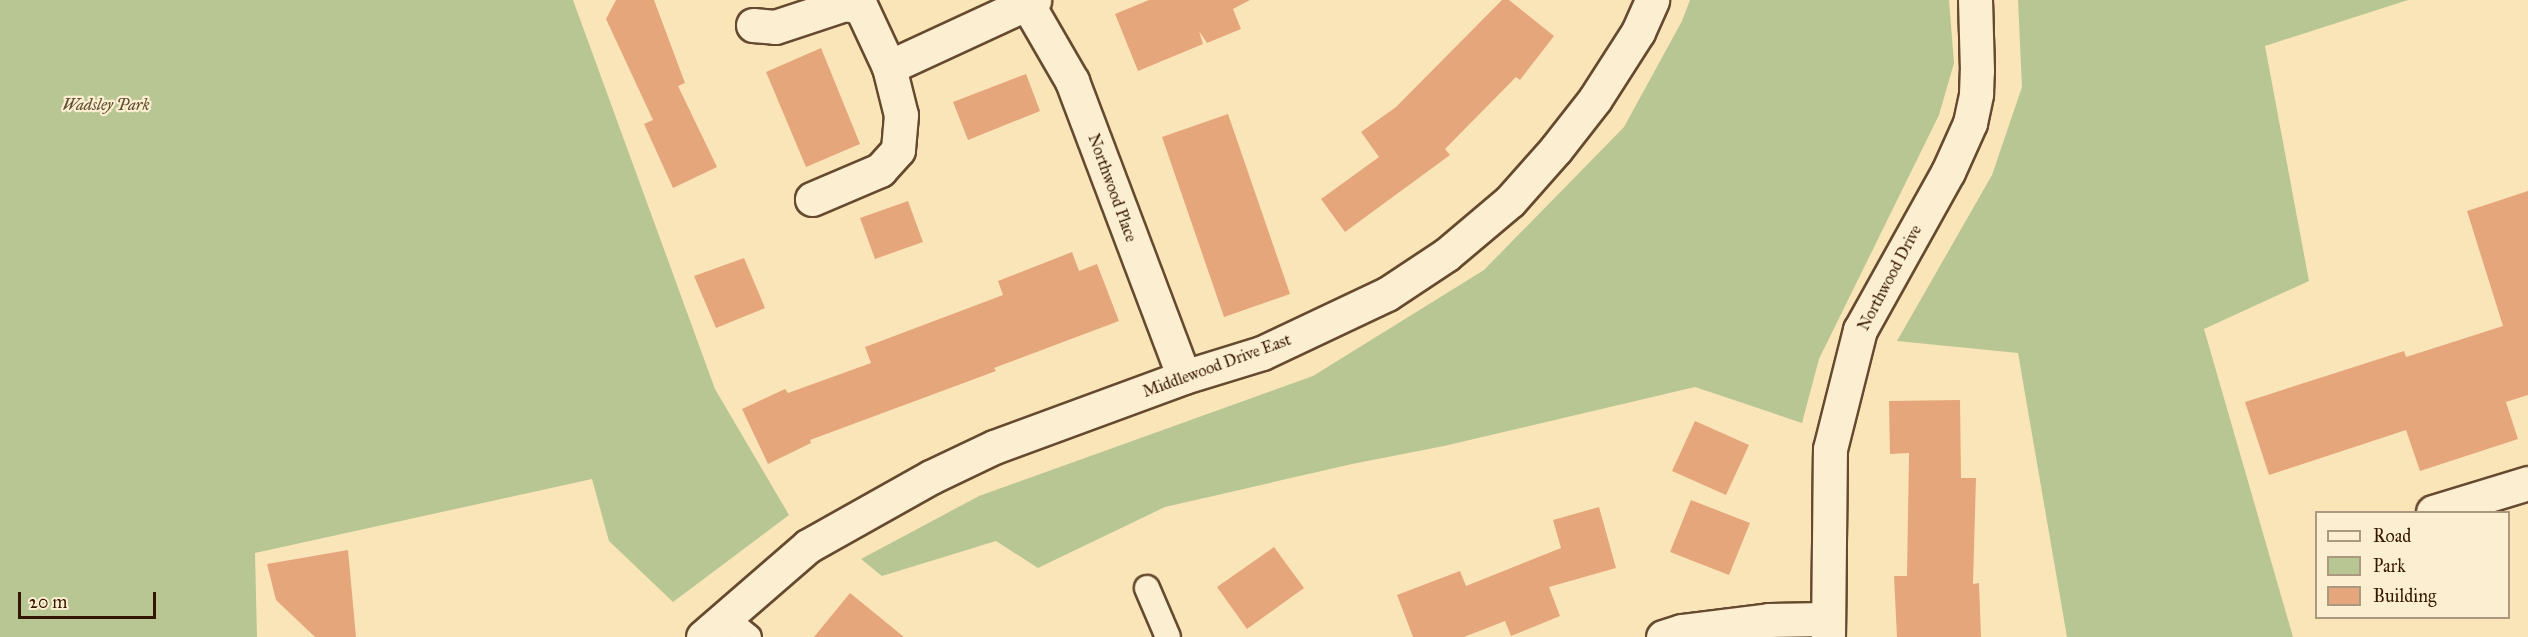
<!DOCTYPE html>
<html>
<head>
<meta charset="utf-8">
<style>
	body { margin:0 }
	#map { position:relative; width:2528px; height:637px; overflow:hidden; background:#fae5b8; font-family:"IM FELL Great Primer",serif }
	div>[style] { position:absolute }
	.green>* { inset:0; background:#b8c694 }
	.building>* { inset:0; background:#e6a67c }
	.roads { filter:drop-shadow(2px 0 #664a2f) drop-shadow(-2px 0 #664a2f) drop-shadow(0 2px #664a2f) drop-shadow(0 -2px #664a2f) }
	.service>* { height:24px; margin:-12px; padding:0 12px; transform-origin:12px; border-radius:12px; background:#fceed1 }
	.minor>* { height:33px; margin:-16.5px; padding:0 16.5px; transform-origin:16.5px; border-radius:16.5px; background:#fceed1 }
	span { translate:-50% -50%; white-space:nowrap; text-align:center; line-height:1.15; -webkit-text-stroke:4.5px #fceed1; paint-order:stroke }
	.park-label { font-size:16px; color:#5c4c2d; font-style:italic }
	.street-label { font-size:16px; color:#341701 }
	.legend { position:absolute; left:2315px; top:511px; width:195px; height:108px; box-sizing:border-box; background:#fceed1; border:2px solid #ac987e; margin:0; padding:8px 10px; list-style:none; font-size:18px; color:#341701 }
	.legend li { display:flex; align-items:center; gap:12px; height:30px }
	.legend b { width:30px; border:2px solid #ac987e }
	.scale { position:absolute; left:18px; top:592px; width:138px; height:27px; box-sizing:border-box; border:3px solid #341701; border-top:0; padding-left:8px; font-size:18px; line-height:21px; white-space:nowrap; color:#341701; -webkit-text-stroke:4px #fceed1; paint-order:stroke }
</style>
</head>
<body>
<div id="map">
	<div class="green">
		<div style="clip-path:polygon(0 0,573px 0,715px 389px,789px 515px,673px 602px,609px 541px,592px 479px,255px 553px,257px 637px,0 637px)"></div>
		<div style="clip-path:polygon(1690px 0,1949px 0,1954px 63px,1939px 115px,1819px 359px,1802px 423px,1695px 387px,1444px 446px,1352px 464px,1165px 507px,1038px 568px,996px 541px,882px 576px,861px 559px,979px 496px,1313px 376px,1484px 270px,1624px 127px,1682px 21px)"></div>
		<div style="clip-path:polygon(2018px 0,2408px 0,2265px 46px,2309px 281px,2204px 329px,2293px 637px,2067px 637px,2018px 353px,1897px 341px,1992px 175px,2022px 87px)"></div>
	</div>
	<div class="building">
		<div style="clip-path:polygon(616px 0,654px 0,685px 83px,678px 86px,717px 167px,673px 188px,644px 124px,653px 120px,606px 19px)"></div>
		<div style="clip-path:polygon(1149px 0,1250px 0,1233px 9px,1241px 29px,1207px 43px,1199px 31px,1203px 44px,1138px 71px,1115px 14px)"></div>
		<div style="clip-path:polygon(1502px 0,1509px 0,1554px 36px,1520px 80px,1516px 77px,1445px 149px,1450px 155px,1345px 232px,1321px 199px,1379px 157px,1361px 132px,1396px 107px)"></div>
		<div style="clip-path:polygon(821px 48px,860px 144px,806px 167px,766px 72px)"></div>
		<div style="clip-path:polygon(1026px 74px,1040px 111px,968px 140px,953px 102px)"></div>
		<div style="clip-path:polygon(1228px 114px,1290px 294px,1224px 317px,1162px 137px)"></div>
		<div style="clip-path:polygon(2528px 191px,2528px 395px,2506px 402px,2518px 439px,2420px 471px,2406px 430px,2269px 475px,2245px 402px,2404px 351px,2406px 357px,2503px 326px,2467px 211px)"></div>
		<div style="clip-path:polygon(908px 201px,923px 242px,875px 259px,860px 218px)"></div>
		<div style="clip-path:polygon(1072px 252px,1079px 271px,1097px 264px,1119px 321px,994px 368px,996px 371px,810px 440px,811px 443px,768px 464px,742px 409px,785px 389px,788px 393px,871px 363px,865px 347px,1003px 295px,998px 281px)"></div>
		<div style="clip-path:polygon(744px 258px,765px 308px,716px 328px,694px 276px)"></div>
		<div style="clip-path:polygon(1960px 400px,1961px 478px,1976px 478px,1973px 584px,1979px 583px,1981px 637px,1897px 637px,1894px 576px,1907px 576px,1909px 453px,1890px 454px,1889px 401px)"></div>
		<div style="clip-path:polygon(1695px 421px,1749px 445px,1726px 495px,1672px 471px)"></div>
		<div style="clip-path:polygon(1691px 500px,1750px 523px,1729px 575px,1670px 552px)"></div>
		<div style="clip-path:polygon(1599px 507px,1616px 568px,1549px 587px,1560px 616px,1511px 636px,1505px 621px,1464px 637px,1413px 637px,1397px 595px,1460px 571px,1466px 586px,1561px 548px,1553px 520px)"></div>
		<div style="clip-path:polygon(1274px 547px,1304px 588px,1247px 629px,1217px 587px)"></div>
		<div style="clip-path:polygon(348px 550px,356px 637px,315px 637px,276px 600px,267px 564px)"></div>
		<div style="clip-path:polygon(850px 593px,904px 637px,814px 637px)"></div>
	</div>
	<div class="roads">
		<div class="service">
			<div style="left:1147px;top:588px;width:53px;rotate:66.8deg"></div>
			<div style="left:724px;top:617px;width:32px;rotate:39deg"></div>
		</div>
		<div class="minor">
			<div style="left:1028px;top:5px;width:88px;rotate:59.9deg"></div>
			<div style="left:1072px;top:81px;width:316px;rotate:69.3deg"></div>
			<div style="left:753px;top:25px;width:22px;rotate:5deg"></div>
			<div style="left:775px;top:27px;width:74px;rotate:-18.2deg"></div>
			<div style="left:845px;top:4px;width:16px;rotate:11deg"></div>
			<div style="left:861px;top:7px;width:66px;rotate:65deg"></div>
			<div style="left:889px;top:67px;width:49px;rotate:76deg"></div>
			<div style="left:901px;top:115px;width:35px;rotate:95deg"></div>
			<div style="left:898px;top:150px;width:27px;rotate:132deg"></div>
			<div style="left:880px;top:170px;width:74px;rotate:156.9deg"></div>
			<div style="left:889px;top:67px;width:160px;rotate:-24.8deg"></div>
			<div style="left:2433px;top:512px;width:99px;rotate:-17deg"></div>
			<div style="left:703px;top:637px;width:139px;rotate:-40.9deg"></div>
			<div style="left:808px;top:546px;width:141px;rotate:-29.3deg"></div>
			<div style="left:931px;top:477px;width:70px;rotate:-25.5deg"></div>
			<div style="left:994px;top:447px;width:202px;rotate:-20.2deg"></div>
			<div style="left:1184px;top:377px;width:82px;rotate:-17.1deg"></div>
			<div style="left:1262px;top:353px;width:138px;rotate:-25.3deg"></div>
			<div style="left:1387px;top:294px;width:71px;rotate:-33.5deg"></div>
			<div style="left:1446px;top:255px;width:84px;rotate:-40.2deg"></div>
			<div style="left:1510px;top:201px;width:69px;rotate:-48.5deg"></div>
			<div style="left:1556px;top:149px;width:63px;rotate:-52deg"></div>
			<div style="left:1595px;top:99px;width:80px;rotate:-57.3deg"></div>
			<div style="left:1638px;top:32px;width:35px;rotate:-66deg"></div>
			<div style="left:1663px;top:637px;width:19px;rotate:-18deg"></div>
			<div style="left:1681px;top:631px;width:89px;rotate:-7.1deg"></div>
			<div style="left:1769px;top:620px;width:57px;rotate:-1deg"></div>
			<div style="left:1828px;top:637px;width:188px;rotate:-89.4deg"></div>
			<div style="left:1830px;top:449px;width:123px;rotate:-75.9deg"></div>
			<div style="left:1860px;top:330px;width:181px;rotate:-60.9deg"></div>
			<div style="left:1948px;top:172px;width:54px;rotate:-65.8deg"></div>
			<div style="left:1970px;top:123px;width:30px;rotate:-78deg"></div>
			<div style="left:1976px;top:94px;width:23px;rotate:-88deg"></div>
			<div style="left:1977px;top:71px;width:71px;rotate:-91.6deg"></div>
		</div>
	</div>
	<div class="park-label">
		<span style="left:106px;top:105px">Wadsley Park</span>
	</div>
	<div class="street-label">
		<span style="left:1112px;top:188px;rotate:70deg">Northwood Place</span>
		<span style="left:1890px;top:278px;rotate:-62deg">Northwood Drive</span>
		<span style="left:1217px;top:366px;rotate:-20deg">Middlewood Drive East</span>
	</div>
	<ul class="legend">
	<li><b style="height:8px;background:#fceed1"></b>Road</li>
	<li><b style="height:16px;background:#b8c694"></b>Park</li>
	<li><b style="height:16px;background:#e6a67c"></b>Building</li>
	</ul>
	<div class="scale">20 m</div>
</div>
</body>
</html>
